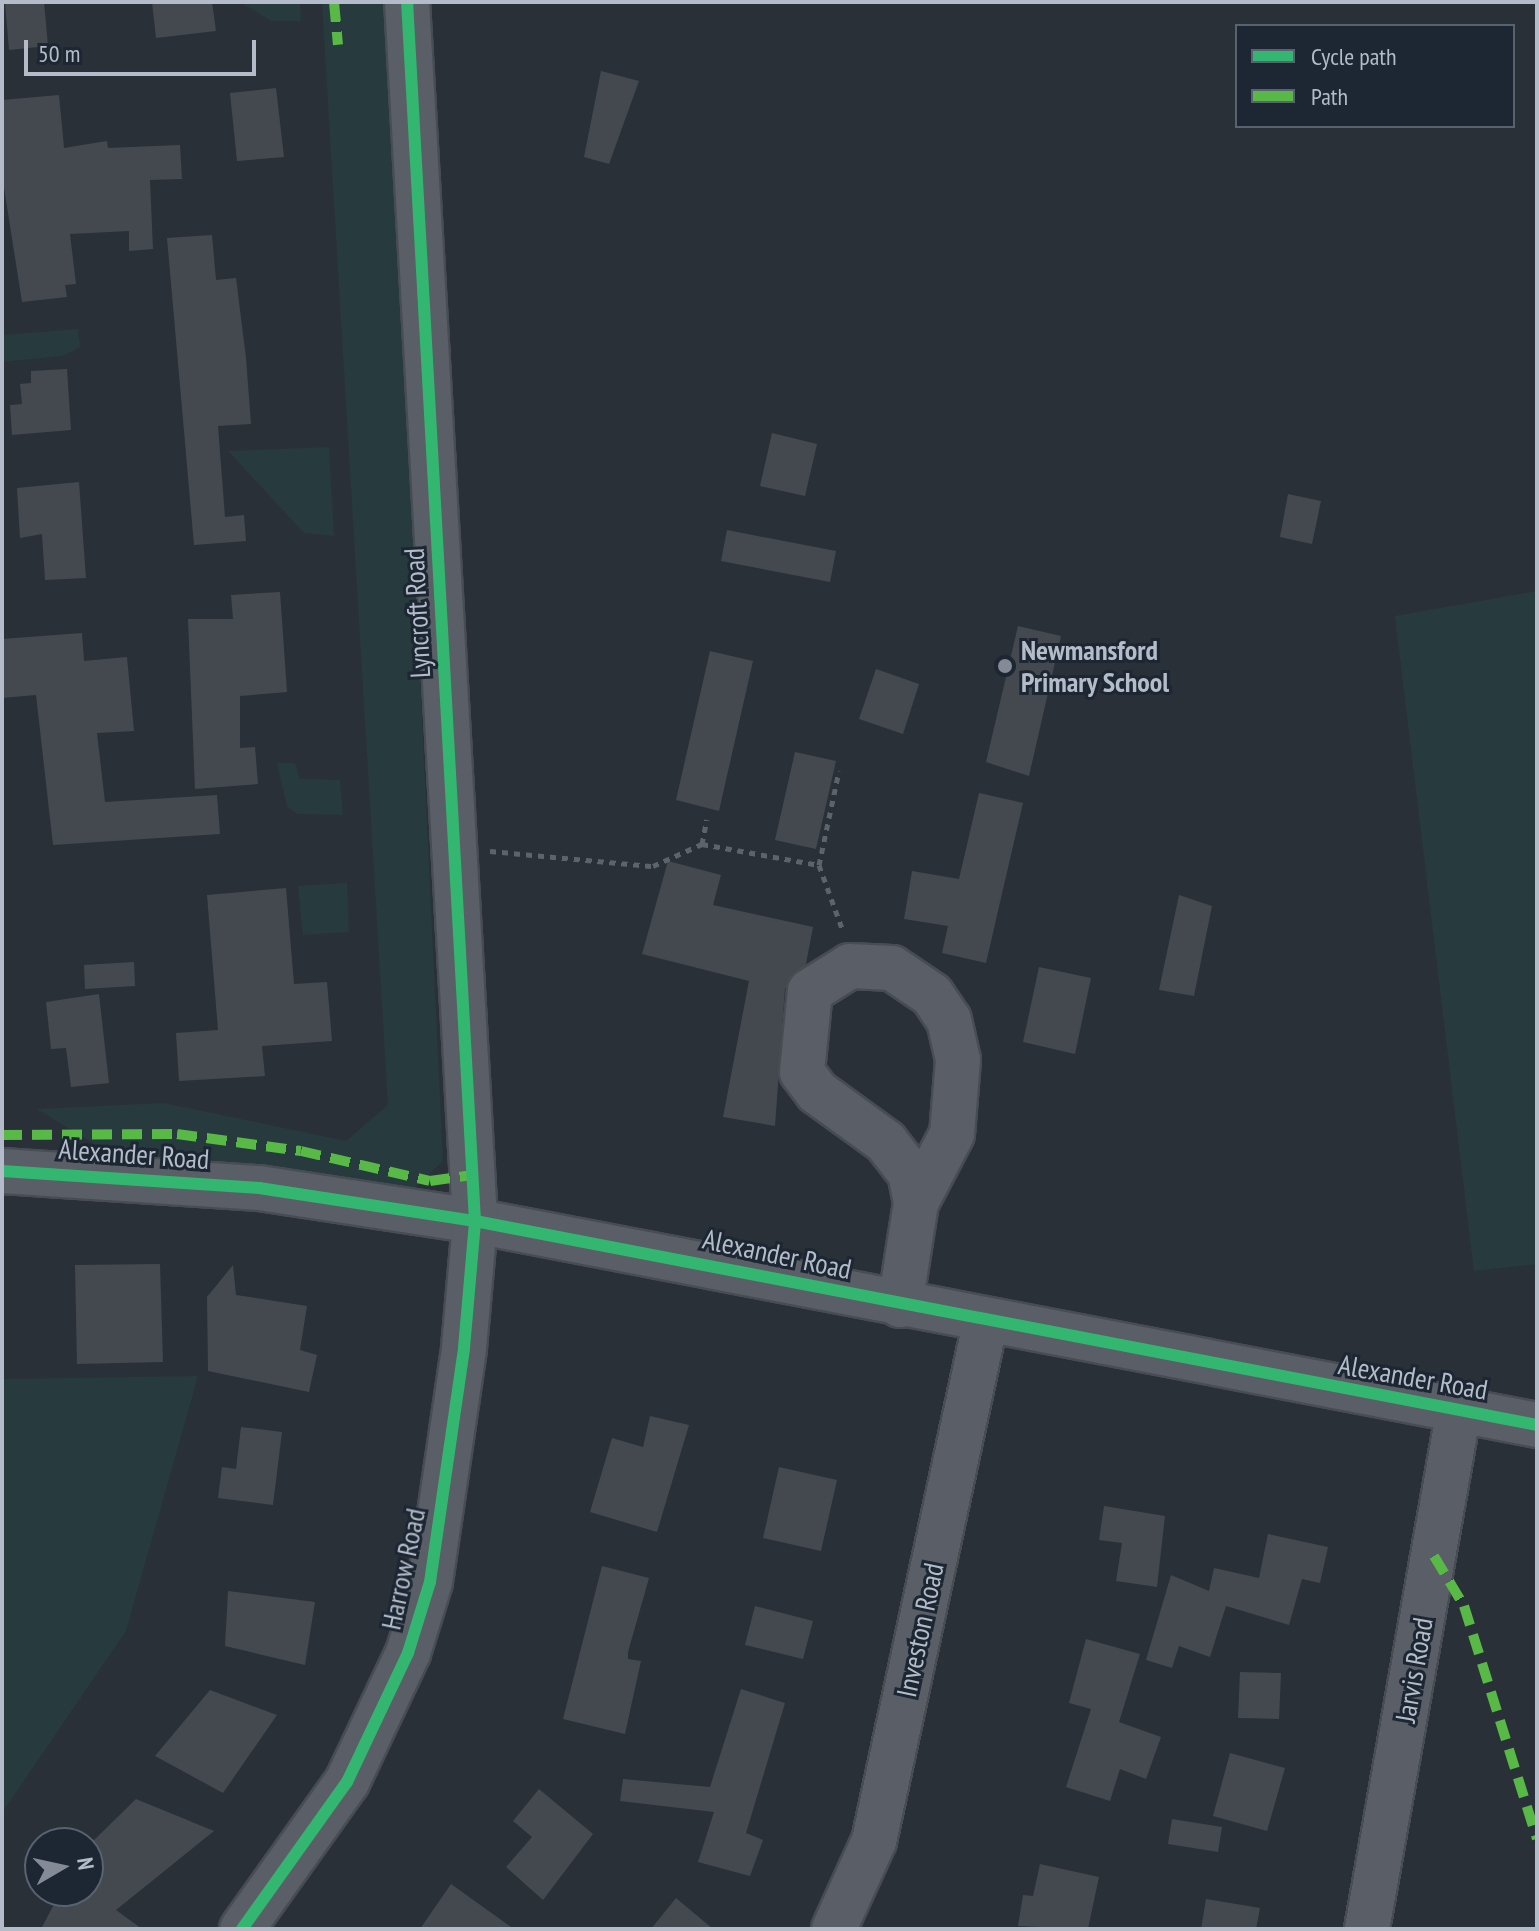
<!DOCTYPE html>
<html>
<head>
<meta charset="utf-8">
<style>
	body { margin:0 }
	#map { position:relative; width:1539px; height:1931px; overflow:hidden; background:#2a3038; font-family:"PT Sans Narrow",sans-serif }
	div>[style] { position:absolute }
	.green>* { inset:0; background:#273a3e }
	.building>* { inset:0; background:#444950 }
	.path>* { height:5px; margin-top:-2.5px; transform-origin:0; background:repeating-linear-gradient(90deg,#5d636a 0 6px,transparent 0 12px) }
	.roads { filter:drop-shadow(2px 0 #484c53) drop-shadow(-2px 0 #484c53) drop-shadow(0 2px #484c53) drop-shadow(0 -2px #484c53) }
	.minor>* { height:44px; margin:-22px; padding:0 22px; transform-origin:22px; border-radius:22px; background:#5a5e66 }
	.quiet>* { height:10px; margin-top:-5px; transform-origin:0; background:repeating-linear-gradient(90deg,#58b947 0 20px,transparent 0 30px) }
	.cycleway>* { height:12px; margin:-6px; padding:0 6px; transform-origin:6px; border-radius:6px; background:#33b770 }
	.dots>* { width:22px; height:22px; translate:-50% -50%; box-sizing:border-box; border:4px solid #1d2633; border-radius:50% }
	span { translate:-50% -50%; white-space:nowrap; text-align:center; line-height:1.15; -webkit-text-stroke:6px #1d2633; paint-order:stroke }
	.street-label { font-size:28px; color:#b4bcc9 }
	.poi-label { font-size:28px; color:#b4bcc9; font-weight:700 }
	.left { translate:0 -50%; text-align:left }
	.frame { position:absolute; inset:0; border:4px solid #b4bcc9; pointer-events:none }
	.legend { position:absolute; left:1235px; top:24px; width:280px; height:104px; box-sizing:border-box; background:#1d2633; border:2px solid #59626f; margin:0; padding:10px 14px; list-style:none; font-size:24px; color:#b4bcc9 }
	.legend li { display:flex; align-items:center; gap:16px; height:40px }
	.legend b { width:40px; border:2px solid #59626f }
	.north { position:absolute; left:24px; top:1827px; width:80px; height:80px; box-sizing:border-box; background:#1d2633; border:2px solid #59626f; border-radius:50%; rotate:81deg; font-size:22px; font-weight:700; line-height:32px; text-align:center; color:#b4bcc9 }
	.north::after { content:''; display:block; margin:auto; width:28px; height:36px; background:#848b96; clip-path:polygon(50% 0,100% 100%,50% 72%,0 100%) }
	.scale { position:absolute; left:24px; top:40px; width:232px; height:36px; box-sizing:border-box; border:4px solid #b4bcc9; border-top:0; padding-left:10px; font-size:24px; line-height:28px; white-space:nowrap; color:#b4bcc9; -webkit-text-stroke:6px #1d2633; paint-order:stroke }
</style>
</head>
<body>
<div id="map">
	<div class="green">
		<div style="clip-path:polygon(240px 2px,300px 2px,301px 21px,271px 21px)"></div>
		<div style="clip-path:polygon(322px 2px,388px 2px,443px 1161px,410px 1192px,107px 1152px,37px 1109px,164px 1103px,346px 1141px,388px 1105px)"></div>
		<div style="clip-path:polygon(78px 329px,80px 347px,62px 356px,2px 362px,2px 335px)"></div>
		<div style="clip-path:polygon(329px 447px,334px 536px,304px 533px,228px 451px)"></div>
		<div style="clip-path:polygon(1537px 591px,1537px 1264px,1474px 1271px,1395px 616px)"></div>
		<div style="clip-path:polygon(277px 763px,295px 763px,300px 779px,340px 780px,343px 815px,297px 814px,287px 806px)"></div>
		<div style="clip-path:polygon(347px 883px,349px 932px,303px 935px,298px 886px)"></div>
		<div style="clip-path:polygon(198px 1376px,126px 1631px,2px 1813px,2px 1379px)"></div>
	</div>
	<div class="building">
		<div style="clip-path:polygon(5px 2px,44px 2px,48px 46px,9px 50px)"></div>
		<div style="clip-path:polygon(152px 2px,212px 2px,216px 31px,156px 38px)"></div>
		<div style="clip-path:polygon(601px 71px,639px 81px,609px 164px,584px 157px)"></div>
		<div style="clip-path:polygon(276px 88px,284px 157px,237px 161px,230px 93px)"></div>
		<div style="clip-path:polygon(59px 95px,64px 148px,107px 141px,108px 148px,180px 145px,182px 179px,150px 180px,153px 249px,129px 251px,129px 231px,70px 234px,76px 284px,65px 285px,67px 297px,22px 302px,2px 175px,2px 100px)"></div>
		<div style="clip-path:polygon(212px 235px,216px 280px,236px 278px,246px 358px,251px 424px,218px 426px,225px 517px,244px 515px,246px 541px,194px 545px,167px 238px)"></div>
		<div style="clip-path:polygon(67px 369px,71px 430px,12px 435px,10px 405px,22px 404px,20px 384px,31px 383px,31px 371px)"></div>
		<div style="clip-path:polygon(772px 433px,817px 444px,805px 496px,760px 486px)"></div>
		<div style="clip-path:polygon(79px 482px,86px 578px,45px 580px,42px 534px,20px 538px,17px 488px)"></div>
		<div style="clip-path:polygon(1288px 494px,1321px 501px,1312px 544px,1280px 537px)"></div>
		<div style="clip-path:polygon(727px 530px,836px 551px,830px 582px,721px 561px)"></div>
		<div style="clip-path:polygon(280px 592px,287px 692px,240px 696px,240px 748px,255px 747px,258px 784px,195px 789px,188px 619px,233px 619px,231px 595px)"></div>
		<div style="clip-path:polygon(1018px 626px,1061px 636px,1029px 776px,986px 762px)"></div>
		<div style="clip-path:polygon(82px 633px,84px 661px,127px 657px,134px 731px,97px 733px,105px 802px,217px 795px,220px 834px,53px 845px,36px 695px,2px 698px,2px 639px)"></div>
		<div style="clip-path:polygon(710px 651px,753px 661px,719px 811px,676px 800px)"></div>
		<div style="clip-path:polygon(876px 669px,919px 684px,903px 734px,859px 719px)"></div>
		<div style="clip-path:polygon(795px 752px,836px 761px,816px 849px,775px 840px)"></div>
		<div style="clip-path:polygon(979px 793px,1023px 803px,986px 963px,942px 953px,948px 926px,904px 919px,912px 871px,959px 879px)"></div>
		<div style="clip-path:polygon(668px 861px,721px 875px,713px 905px,813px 927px,806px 964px,785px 989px,775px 1126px,723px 1117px,749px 981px,642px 954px)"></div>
		<div style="clip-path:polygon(286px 888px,294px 984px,327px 982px,332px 1041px,262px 1046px,265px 1076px,179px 1081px,176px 1033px,218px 1030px,207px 895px)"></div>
		<div style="clip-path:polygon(1179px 895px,1212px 906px,1194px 996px,1159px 990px)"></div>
		<div style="clip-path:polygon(134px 962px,135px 986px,85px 989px,84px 965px)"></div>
		<div style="clip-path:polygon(1039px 967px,1091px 978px,1075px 1054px,1023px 1042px)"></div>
		<div style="clip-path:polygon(99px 994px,109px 1083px,71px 1087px,66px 1048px,51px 1049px,46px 1002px)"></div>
		<div style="clip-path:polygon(160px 1264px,163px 1362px,77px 1364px,75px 1265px)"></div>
		<div style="clip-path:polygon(233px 1265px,236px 1295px,307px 1306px,300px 1350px,317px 1355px,309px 1392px,208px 1371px,207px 1297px)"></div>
		<div style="clip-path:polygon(650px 1416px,689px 1425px,657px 1532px,590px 1512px,612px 1438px,643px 1447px)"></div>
		<div style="clip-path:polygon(241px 1427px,282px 1432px,273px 1505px,218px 1498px,222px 1467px,236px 1469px)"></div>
		<div style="clip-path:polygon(779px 1467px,837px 1480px,821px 1551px,763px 1538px)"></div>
		<div style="clip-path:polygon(1104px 1506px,1165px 1516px,1157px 1587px,1116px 1581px,1122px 1543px,1099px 1540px)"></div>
		<div style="clip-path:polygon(1268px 1534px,1328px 1547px,1320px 1583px,1302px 1579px,1289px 1625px,1226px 1606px,1210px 1657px,1179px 1646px,1172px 1668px,1146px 1660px,1171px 1575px,1209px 1591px,1214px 1568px,1259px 1578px)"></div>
		<div style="clip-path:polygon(602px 1566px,649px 1578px,628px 1652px,628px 1659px,641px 1661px,625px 1734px,563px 1719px)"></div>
		<div style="clip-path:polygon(228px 1591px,315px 1602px,305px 1665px,225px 1646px)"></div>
		<div style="clip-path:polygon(755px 1606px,813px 1621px,803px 1659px,745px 1645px)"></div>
		<div style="clip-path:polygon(1086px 1639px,1140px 1654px,1119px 1722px,1161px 1737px,1146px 1779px,1120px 1769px,1110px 1801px,1066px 1787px,1091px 1709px,1069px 1703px)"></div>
		<div style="clip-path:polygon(1240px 1672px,1281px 1673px,1279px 1719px,1238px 1718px)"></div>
		<div style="clip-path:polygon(741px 1689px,785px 1703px,746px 1833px,763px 1840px,750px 1876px,698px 1862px,714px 1812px,620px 1801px,623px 1779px,710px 1787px)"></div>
		<div style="clip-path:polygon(210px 1690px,277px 1715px,223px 1793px,155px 1756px)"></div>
		<div style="clip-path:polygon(1230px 1753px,1285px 1768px,1267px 1831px,1213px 1816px)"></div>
		<div style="clip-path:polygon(539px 1789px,593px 1834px,543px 1900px,506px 1867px,532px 1837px,513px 1821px)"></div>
		<div style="clip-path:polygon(136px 1799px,214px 1831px,116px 1910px,142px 1929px,41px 1929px,61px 1891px,88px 1891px,88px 1846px)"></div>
		<div style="clip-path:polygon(1172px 1819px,1222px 1827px,1218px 1852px,1168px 1844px)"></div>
		<div style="clip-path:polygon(1040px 1864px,1099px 1877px,1088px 1929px,1018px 1926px,1023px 1895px,1033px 1896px)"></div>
		<div style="clip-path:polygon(451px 1884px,514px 1929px,420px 1929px)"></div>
		<div style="clip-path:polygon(676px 1898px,713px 1929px,651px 1929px)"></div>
		<div style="clip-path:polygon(1206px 1899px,1260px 1908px,1256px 1929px,1201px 1929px)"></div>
	</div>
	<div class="path">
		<div style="left:702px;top:844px;width:25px;rotate:-79deg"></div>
		<div style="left:490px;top:851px;width:164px;rotate:5.3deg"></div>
		<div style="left:653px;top:866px;width:54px;rotate:-24.2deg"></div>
		<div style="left:702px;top:844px;width:119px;rotate:10.2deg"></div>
		<div style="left:819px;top:865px;width:70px;rotate:70deg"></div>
		<div style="left:819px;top:865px;width:96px;rotate:-78deg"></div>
	</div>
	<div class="roads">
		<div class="minor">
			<div style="left:2px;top:1171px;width:258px;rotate:3.8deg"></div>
			<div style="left:259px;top:1188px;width:219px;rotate:8.7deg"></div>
			<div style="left:475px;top:1221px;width:1081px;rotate:10.87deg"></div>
			<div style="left:900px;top:1305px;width:103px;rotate:-81.1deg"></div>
			<div style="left:916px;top:1203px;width:31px;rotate:-101deg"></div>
			<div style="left:910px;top:1173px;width:39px;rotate:-128deg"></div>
			<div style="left:886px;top:1142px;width:85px;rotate:-144.1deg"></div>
			<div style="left:817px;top:1092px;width:25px;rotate:-127deg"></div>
			<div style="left:802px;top:1072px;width:81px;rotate:-84.4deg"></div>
			<div style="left:810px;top:991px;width:47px;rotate:-32deg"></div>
			<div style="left:850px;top:966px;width:42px;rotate:2.7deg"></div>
			<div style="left:892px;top:968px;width:48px;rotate:34deg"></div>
			<div style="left:932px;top:995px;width:30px;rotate:56deg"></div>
			<div style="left:949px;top:1020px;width:41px;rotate:77.3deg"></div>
			<div style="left:958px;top:1060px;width:74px;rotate:94.6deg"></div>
			<div style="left:952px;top:1134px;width:78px;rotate:117.6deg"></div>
			<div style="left:242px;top:1929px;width:181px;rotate:-54.5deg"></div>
			<div style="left:347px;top:1782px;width:143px;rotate:-64.7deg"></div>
			<div style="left:408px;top:1653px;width:74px;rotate:-72.8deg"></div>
			<div style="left:430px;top:1582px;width:236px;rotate:-81.7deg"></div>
			<div style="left:464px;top:1348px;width:127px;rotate:-85deg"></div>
			<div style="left:475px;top:1221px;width:1221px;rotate:-93.19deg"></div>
			<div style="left:834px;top:1929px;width:97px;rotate:-65.6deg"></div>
			<div style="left:874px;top:1841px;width:529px;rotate:-77.88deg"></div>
			<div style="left:1367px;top:1929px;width:527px;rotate:-79.95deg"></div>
		</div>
	</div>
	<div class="quiet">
		<div style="left:334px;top:2px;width:43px;rotate:84.7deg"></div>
		<div style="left:2px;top:1135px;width:175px;rotate:-0.3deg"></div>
		<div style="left:177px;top:1134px;width:125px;rotate:7.8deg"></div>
		<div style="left:301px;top:1151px;width:132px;rotate:13.1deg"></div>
		<div style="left:430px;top:1181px;width:42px;rotate:-8.1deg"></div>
		<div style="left:1434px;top:1556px;width:58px;rotate:59deg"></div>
		<div style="left:1464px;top:1606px;width:244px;rotate:72.6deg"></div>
	</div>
	<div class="cycleway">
		<div style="left:2px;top:1171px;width:258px;rotate:3.8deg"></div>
		<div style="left:259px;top:1188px;width:219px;rotate:8.7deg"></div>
		<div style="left:475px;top:1221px;width:1081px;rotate:10.87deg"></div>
		<div style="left:242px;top:1929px;width:181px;rotate:-54.5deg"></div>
		<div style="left:347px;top:1782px;width:143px;rotate:-64.7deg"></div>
		<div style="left:408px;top:1653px;width:74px;rotate:-72.8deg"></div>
		<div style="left:430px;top:1582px;width:236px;rotate:-81.7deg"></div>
		<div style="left:464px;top:1348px;width:127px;rotate:-85deg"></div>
		<div style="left:475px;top:1221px;width:1221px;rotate:-93.19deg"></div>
	</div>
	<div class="dots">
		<div style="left:1005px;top:666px;background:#848b96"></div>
	</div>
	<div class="street-label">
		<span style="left:417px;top:613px;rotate:-93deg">Lyncroft Road</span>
		<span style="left:134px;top:1154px;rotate:4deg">Alexander Road</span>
		<span style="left:777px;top:1254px;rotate:12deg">Alexander Road</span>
		<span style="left:1413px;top:1377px;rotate:10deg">Alexander Road</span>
		<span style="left:403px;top:1569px;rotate:-78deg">Harrow Road</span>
		<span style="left:920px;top:1630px;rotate:-78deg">Investon Road</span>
		<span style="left:1414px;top:1670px;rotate:-80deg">Jarvis Road</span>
	</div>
	<div class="poi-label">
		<span class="left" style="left:1021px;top:666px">Newmansford<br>Primary School</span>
	</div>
	<div class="frame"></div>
	<ul class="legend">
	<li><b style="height:10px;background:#33b770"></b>Cycle path</li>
	<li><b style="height:10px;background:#58b947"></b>Path</li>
	</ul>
	<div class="north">N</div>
	<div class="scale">50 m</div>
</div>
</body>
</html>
